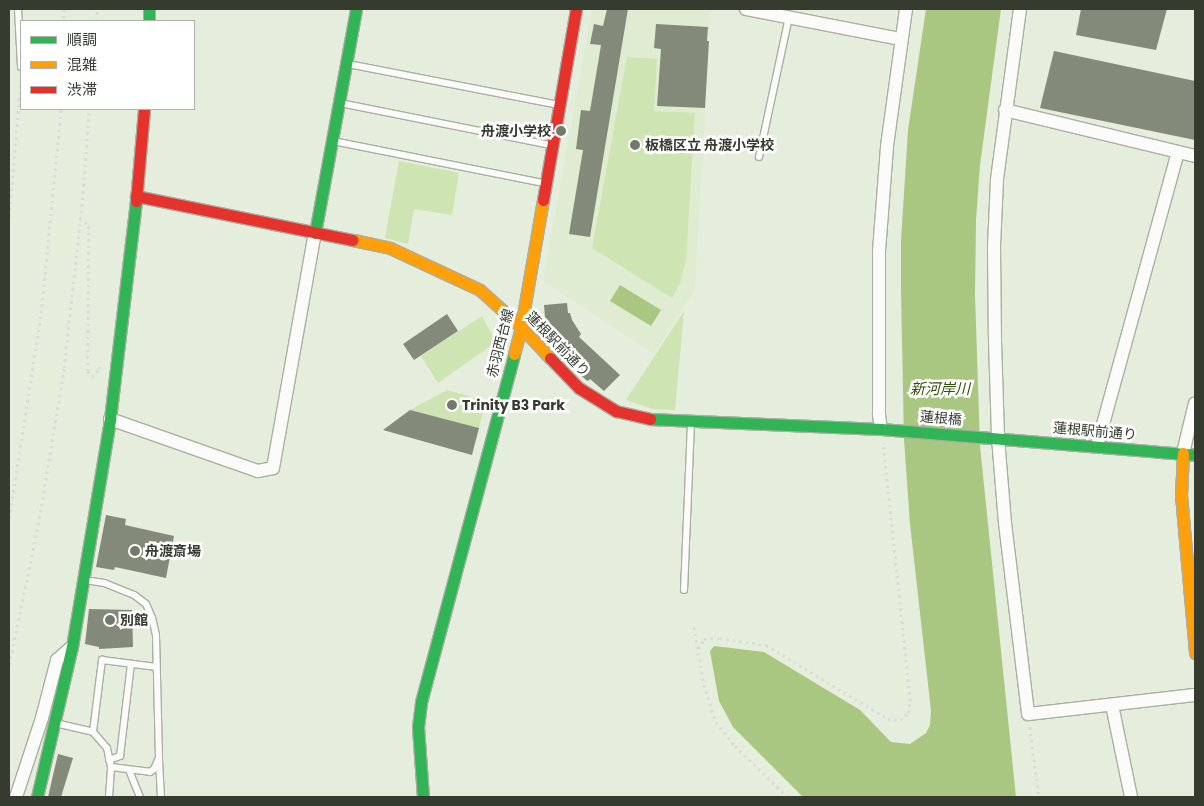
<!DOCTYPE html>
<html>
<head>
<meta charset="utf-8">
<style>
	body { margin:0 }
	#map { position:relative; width:1204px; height:806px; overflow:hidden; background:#e5eddc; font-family:Poppins,"Noto Sans JP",sans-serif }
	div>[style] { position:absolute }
	.built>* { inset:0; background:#dfecd1 }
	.green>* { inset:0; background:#cee4b3 }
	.water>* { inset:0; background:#aac782 }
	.building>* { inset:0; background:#838a79 }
	.path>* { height:2.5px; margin-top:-1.25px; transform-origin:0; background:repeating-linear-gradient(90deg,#dadcd7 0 2.5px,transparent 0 6.5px) }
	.roads { filter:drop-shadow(1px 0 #a9afa2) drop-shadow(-1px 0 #a9afa2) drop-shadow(0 1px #a9afa2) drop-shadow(0 -1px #a9afa2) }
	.lane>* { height:6px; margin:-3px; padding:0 3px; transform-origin:3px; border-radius:3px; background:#fbfcfa }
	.street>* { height:12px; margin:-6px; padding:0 6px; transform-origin:6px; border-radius:6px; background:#fbfcfa }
	.fast>* { height:11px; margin:-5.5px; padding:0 5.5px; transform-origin:5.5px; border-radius:5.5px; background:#30b455 }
	.slow>* { height:11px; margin:-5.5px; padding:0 5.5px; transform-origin:5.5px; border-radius:5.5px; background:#ff9f0a }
	.jam>* { height:11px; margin:-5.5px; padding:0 5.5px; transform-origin:5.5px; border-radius:5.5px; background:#e5322d }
	.dots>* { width:14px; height:14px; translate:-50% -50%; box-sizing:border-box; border:2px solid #fff; border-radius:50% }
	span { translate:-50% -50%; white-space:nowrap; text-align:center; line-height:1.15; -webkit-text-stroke:5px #fff; paint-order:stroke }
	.poi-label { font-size:14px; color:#363b30; font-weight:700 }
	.right { translate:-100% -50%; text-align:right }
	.left { translate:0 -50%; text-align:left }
	.street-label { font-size:14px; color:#363b30 }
	.water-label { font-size:15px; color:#344d08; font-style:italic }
	.frame { position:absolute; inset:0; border:10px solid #363b30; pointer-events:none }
	.legend { position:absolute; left:20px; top:20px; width:175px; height:90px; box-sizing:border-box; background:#fff; border:1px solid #afb1ac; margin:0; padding:6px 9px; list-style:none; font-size:15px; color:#363b30 }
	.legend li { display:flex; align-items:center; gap:10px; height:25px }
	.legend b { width:25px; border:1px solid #afb1ac }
</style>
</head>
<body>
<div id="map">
	<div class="built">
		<div style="clip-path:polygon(592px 9px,711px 9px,695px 289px,654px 354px,543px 281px)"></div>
	</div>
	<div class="green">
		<div style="clip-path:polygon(627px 57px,657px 59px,654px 111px,695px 113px,686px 261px,680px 283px,672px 298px,592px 248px)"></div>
		<div style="clip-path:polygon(399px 161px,459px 173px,452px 215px,414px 209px,408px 244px,385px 238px)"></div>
		<div style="clip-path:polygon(684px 311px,675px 410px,653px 409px,626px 400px)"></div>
		<div style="clip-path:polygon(482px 316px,496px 342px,438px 383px,421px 356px)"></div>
		<div style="clip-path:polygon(447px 390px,486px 401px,479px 428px,410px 410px)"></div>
	</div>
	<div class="water">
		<div style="clip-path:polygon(926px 9px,1001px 9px,980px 165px,976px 220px,975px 295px,980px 446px,1016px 797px,803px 797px,733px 727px,719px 701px,710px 651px,714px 646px,764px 652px,860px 710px,891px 742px,910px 744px,926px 733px,930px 725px,931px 711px,910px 524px,904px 440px,901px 292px,901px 240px,908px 130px)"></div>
		<div style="clip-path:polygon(620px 285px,661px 310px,651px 326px,610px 301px)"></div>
	</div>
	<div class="building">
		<div style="clip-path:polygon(607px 9px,628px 9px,590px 237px,569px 234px,583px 150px,576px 149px,581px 110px,590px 111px,601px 45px,590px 44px,594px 24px,603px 26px)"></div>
		<div style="clip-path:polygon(1081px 9px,1167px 9px,1156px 50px,1076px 35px)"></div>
		<div style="clip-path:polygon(656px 24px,708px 27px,707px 41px,709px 41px,705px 108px,657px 106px,661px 49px,654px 48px)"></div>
		<div style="clip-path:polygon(1054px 51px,1195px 81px,1195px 140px,1040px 108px)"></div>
		<div style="clip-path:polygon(567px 303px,568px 313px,570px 313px,572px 320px,581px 334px,579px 337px,620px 375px,604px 391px,590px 379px,588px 381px,586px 380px,579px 373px,581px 370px,553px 345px,546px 330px,544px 305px)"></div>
		<div style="clip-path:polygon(447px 314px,458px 331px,414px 360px,403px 344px)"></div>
		<div style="clip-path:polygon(410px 410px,479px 428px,472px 455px,383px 430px)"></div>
		<div style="clip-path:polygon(106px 515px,126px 519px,125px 525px,174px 536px,166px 578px,115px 567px,114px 570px,96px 567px)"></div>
		<div style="clip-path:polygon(89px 609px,132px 610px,133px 647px,99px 649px,99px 647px,85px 644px)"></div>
		<div style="clip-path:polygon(58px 754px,73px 758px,61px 797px,48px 797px)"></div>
	</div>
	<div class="path">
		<div style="left:64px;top:9px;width:12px;rotate:90deg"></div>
		<div style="left:96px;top:21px;width:12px;rotate:-85deg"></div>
		<div style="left:9px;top:217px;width:142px;rotate:-85.1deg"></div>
		<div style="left:80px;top:218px;width:12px;rotate:42deg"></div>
		<div style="left:89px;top:226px;width:145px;rotate:90.4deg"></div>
		<div style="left:88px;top:371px;width:7px;rotate:56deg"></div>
		<div style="left:92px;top:377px;width:11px;rotate:-49deg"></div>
		<div style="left:99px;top:369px;width:6px;rotate:-81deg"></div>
		<div style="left:9px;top:518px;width:207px;rotate:-81.1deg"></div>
		<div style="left:41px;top:313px;width:205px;rotate:-84.4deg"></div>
		<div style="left:694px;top:627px;width:59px;rotate:80.2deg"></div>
		<div style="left:704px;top:685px;width:39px;rotate:72deg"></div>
		<div style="left:716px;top:722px;width:31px;rotate:52deg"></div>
		<div style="left:735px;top:746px;width:74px;rotate:43.9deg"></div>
		<div style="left:698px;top:649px;width:12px;rotate:-59deg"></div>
		<div style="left:704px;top:639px;width:16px;rotate:-4deg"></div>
		<div style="left:720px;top:638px;width:47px;rotate:8.7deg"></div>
		<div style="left:766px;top:645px;width:143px;rotate:31.2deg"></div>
		<div style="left:888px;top:719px;width:12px;rotate:5deg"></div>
		<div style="left:900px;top:720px;width:11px;rotate:-41deg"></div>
		<div style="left:908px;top:713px;width:12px;rotate:-81deg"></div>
		<div style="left:910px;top:701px;width:257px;rotate:-96deg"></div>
		<div style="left:9px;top:665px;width:143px;rotate:-78.3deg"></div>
		<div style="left:38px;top:525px;width:159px;rotate:-80.6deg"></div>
		<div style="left:64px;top:368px;width:176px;rotate:-83.8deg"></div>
		<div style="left:83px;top:193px;width:84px;rotate:-85.9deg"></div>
		<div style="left:1030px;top:727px;width:71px;rotate:82.7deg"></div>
	</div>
	<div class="roads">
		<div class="lane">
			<div style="left:18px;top:9px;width:58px;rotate:87deg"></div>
			<div style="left:348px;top:64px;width:215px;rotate:11deg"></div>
			<div style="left:340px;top:103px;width:215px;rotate:11.3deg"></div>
			<div style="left:333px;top:141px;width:215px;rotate:11.3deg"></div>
			<div style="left:759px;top:157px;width:143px;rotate:-77.9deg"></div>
			<div style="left:684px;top:590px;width:167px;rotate:-87.6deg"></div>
			<div style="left:55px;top:723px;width:39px;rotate:13deg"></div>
			<div style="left:93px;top:732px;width:21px;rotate:49deg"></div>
			<div style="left:107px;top:748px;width:19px;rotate:78deg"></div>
			<div style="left:111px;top:767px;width:39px;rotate:7deg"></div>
			<div style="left:150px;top:772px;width:5px;rotate:-37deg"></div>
			<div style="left:154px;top:769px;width:12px;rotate:-66deg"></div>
			<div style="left:159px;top:758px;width:123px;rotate:-91.4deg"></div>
			<div style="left:156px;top:635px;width:17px;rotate:-103deg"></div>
			<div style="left:152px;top:618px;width:15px;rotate:-113deg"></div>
			<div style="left:146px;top:604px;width:15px;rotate:-143deg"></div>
			<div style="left:134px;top:595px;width:32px;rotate:-158deg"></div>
			<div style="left:104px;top:583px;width:20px;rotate:-171deg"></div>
			<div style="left:93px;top:732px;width:73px;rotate:-82.9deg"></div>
			<div style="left:102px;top:660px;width:55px;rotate:7.3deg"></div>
			<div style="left:109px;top:760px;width:12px;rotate:-20deg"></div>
			<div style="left:120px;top:756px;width:93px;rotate:-83.2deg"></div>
			<div style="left:159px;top:760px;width:37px;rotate:87deg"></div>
			<div style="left:129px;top:770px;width:29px;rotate:68deg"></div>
			<div style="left:109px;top:797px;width:30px;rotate:-86deg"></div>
		</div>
		<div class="street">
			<div style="left:746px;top:9px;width:157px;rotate:11deg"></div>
			<div style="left:1020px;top:9px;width:173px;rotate:97.7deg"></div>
			<div style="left:997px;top:180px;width:67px;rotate:92.6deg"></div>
			<div style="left:994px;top:247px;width:94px;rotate:89.4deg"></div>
			<div style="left:995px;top:341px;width:97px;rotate:88.2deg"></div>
			<div style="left:998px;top:438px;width:85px;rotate:85.3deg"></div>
			<div style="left:1005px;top:523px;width:192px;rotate:83.1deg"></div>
			<div style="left:1028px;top:714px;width:168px;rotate:-6.5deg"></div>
			<div style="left:1005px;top:110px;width:195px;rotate:13.6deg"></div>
			<div style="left:110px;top:419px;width:157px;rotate:19.4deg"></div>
			<div style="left:258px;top:471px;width:15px;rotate:-11deg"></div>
			<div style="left:273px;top:468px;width:239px;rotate:-79.9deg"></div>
			<div style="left:881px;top:429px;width:15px;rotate:-98deg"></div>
			<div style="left:879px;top:414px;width:163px;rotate:-90deg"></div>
			<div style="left:879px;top:251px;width:105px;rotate:-85.6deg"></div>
			<div style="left:887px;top:146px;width:138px;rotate:-82.1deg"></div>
			<div style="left:1097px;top:446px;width:305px;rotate:-74.6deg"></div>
			<div style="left:1183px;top:453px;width:51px;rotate:-76.5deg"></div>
			<div style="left:1112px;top:705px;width:94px;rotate:78.3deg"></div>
			<div style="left:16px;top:797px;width:83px;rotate:-71.8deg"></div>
			<div style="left:42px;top:718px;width:60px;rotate:-75.5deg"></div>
			<div style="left:57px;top:660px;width:20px;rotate:-41deg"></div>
		</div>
		<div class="fast">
			<div style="left:149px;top:9px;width:12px;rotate:90deg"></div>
			<div style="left:315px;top:233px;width:228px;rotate:-79.6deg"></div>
			<div style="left:650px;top:419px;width:231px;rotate:2.5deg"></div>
			<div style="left:881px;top:429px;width:315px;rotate:4.7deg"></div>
			<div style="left:37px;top:797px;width:154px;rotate:-76.9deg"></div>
			<div style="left:72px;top:647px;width:231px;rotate:-80.5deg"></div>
			<div style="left:110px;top:419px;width:220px;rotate:-83.2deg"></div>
			<div style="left:423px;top:797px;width:70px;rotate:-94.1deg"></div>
			<div style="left:418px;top:727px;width:25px;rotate:-83deg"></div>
			<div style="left:421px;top:702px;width:360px;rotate:-75deg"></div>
		</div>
		<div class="slow">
			<div style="left:353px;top:240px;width:38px;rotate:12deg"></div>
			<div style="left:390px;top:248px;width:99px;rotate:25deg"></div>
			<div style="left:480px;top:290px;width:55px;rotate:42.1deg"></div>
			<div style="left:521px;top:327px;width:42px;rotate:46.9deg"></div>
			<div style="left:514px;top:354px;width:28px;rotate:-75deg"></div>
			<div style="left:521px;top:327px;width:129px;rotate:-80.2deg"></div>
			<div style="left:1183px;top:453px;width:42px;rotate:92.7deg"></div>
			<div style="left:1181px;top:495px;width:159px;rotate:84.9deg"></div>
		</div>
		<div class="jam">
			<div style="left:136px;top:196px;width:221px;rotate:11.5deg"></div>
			<div style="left:543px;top:200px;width:194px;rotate:-80.2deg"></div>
			<div style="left:136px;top:201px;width:92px;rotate:-85deg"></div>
			<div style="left:550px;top:358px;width:42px;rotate:46deg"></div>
			<div style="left:579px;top:388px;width:44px;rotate:31.9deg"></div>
			<div style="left:616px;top:411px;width:35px;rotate:13deg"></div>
		</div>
	</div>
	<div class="dots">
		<div style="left:561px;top:131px;background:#73796c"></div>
		<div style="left:635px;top:145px;background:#73796c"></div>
		<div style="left:452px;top:405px;background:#73796c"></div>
		<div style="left:135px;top:551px;background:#73796c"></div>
		<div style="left:110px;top:620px;background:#73796c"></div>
	</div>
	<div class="poi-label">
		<span class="right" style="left:551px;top:131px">舟渡小学校</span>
		<span class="left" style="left:645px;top:145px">板橋区立 舟渡小学校</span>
		<span class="left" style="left:462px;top:405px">Trinity B3 Park</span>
		<span class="left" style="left:145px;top:551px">舟渡斎場</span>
		<span class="left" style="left:120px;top:620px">別館</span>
	</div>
	<div class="street-label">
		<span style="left:500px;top:343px;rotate:-76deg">赤羽西台線</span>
		<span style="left:558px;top:344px;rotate:46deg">蓮根駅前通り</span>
		<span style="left:941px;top:418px;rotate:5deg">蓮根橋</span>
		<span style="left:1095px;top:431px;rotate:5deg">蓮根駅前通り</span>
	</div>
	<div class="water-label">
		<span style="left:940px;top:389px">新河岸川</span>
	</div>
	<div class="frame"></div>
	<ul class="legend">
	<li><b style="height:6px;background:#30b455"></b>順調</li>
	<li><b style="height:6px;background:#ff9f0a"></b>混雑</li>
	<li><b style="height:6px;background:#e5322d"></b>渋滞</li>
	</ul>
</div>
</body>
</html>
